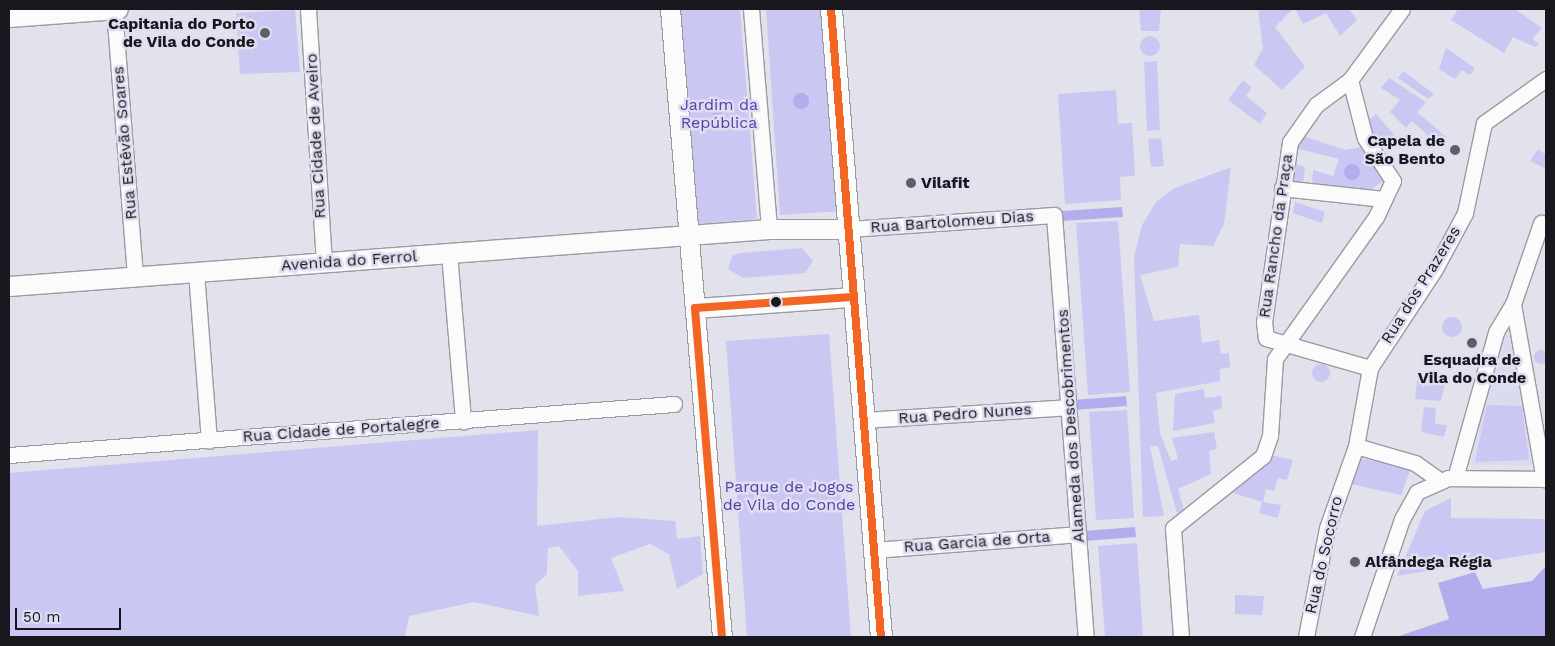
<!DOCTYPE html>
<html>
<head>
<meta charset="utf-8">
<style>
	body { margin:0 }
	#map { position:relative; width:1555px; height:646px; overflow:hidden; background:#e2e2ec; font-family:"Work Sans",sans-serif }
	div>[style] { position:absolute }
	.built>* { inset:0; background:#dbdbee }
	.green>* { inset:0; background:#cac7f3 }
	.round { border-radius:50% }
	.water>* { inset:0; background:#b3aded }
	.roads { filter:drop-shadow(1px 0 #9a9aa1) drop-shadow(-1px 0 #9a9aa1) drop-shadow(0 1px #9a9aa1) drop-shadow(0 -1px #9a9aa1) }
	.minor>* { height:15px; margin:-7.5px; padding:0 7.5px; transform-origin:7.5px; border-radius:7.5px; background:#fbfbfc }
	.tertiary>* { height:19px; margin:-9.5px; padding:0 9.5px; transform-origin:9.5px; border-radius:9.5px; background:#fbfbfc }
	.secondary>* { height:21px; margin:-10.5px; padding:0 10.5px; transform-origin:10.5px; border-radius:10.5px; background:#fbfbfc }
	.bus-1>* { height:8px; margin:-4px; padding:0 4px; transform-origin:4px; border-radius:4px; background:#f26522 }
	.dots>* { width:14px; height:14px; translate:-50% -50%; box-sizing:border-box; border:2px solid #dedef0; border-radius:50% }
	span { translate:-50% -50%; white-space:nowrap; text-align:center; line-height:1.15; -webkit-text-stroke:5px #dedef0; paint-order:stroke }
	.poi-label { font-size:16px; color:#18171e; font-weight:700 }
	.right { translate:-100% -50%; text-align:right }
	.left { translate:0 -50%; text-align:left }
	.park-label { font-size:16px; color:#5541a7 }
	.street-label { font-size:16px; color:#18171e }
	.frame { position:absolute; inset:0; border:10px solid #18171e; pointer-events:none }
	.scale { position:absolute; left:15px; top:608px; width:106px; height:22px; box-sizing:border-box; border:2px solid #18171e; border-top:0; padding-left:6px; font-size:15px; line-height:18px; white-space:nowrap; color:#18171e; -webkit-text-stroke:4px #dedef0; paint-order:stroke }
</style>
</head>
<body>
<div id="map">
	<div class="built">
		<div style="clip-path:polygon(1502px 335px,1515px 336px,1532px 465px,1470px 465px)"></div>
	</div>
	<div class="green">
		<div style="clip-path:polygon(680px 9px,740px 9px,757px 219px,698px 224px)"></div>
		<div style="clip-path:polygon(766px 9px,828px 9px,842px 211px,780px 215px)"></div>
		<div style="clip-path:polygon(1139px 9px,1161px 9px,1159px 31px,1141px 31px)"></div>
		<div style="clip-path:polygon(1258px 9px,1293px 9px,1275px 27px,1305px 67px,1282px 90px,1254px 65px,1263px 48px)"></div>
		<div style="clip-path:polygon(1295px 9px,1349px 9px,1357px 20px,1340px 36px,1326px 13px,1303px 24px)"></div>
		<div style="clip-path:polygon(1458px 9px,1515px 9px,1542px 28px,1532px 39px,1539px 44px,1535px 47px,1513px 37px,1504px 53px,1451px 20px)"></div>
		<div style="clip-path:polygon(295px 10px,300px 72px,240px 74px,236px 13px)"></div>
		<div class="round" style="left:1140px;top:36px;width:20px;height:20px"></div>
		<div style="clip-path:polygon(1446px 48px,1475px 68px,1470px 75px,1462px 70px,1455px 79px,1439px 69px)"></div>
		<div style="clip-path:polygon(1157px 61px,1160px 130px,1147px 131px,1144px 62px)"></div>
		<div style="clip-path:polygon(1403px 71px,1434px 94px,1428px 99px,1398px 78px)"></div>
		<div style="clip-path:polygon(1389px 78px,1426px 102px,1417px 112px,1446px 137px,1436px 143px,1412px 121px,1406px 128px,1390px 112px,1400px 100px,1381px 88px)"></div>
		<div style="clip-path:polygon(1243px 80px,1252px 87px,1246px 96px,1267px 113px,1260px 124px,1228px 100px)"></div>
		<div style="clip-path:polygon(1116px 90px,1118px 124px,1132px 123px,1135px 176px,1120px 177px,1121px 200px,1065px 204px,1058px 94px)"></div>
		<div style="clip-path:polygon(1365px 112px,1370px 119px,1376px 114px,1395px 136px,1374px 150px)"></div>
		<div style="clip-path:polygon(1300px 135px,1345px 150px,1363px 147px,1384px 181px,1366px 192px,1312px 186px,1313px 170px,1333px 176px,1339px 159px,1295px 148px)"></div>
		<div style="clip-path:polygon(1161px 138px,1164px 166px,1151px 167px,1148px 139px)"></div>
		<div style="clip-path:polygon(1538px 149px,1546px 155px,1546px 169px,1530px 161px)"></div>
		<div style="clip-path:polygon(1290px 162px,1305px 167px,1303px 185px,1288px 184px)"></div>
		<div style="clip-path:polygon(1231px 167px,1224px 224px,1213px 246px,1180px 244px,1178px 267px,1140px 275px,1154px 321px,1199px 315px,1202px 343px,1219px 340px,1221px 354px,1229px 353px,1230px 367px,1220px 369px,1220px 381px,1156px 393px,1160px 433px,1171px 461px,1178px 459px,1172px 438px,1214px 432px,1217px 449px,1209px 451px,1211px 474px,1178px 489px,1184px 510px,1177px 513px,1158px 446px,1150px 447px,1164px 516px,1143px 517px,1134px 257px,1142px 225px,1156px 202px,1173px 189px)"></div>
		<div style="clip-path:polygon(1295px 202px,1325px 212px,1322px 223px,1293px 213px)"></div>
		<div style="clip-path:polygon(1118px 221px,1130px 392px,1088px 395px,1076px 223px)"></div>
		<div style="clip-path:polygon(802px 248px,813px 261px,805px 273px,743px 278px,728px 269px,732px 256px,739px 253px)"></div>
		<div class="round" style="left:1442px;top:317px;width:20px;height:20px"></div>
		<div style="clip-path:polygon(829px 334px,851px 637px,747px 637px,726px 341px)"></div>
		<div class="round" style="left:1534px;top:350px;width:14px;height:14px"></div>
		<div class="round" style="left:1312px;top:364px;width:18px;height:18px"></div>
		<div style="clip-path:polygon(1418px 374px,1447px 375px,1441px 401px,1415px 399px)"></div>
		<div style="clip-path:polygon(1204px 389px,1205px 398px,1221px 396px,1222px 408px,1213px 411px,1215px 423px,1173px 431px,1175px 394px)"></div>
		<div style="clip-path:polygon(1487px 405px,1522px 406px,1529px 460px,1475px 462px)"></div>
		<div style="clip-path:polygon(1424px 407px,1436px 408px,1435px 424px,1447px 425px,1444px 437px,1421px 432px)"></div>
		<div style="clip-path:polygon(1127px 410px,1134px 518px,1096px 520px,1089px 412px)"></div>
		<div style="clip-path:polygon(538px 430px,537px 526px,618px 517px,675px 521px,677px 539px,700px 536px,703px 574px,677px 589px,669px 554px,650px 544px,611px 558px,624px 591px,578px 596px,578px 571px,559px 546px,548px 548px,547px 574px,535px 585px,539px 616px,474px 602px,409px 616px,405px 637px,9px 637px,9px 473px)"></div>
		<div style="clip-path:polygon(1271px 455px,1293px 460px,1287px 480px,1278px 478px,1274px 491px,1266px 489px,1263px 502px,1281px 505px,1278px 518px,1259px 513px,1262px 502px,1230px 492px,1260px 471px)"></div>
		<div style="clip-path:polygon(1357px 458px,1411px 468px,1401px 495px,1346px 483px)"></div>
		<div style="clip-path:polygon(1451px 498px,1451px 518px,1546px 519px,1546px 552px,1397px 576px,1425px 511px)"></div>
		<div style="clip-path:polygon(1137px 543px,1143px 637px,1105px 637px,1098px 546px)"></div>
		<div style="clip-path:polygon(1235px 595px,1264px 596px,1262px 615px,1235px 614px)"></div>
	</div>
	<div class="water">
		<div class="round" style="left:793px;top:93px;width:16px;height:16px"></div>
		<div class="round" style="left:709px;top:99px;width:16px;height:16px"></div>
		<div class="round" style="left:1344px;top:164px;width:16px;height:16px"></div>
		<div style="clip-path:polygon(1122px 207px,1123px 217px,1062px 221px,1062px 211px)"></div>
		<div style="clip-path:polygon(1126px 396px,1127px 406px,1074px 410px,1073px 400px)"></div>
		<div style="clip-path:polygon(1135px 527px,1136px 537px,1085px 541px,1084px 531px)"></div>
		<div style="clip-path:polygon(1546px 566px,1546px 637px,1396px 637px,1449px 619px,1438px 583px,1475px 572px,1483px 589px,1532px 581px)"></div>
	</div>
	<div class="roads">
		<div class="minor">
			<div style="left:114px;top:9px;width:269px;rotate:85.5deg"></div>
			<div style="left:308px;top:9px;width:255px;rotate:86.4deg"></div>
			<div style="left:751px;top:9px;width:221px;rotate:85.3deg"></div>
			<div style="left:1350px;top:80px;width:42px;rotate:143.7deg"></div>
			<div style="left:1316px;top:105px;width:45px;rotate:125.1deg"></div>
			<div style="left:1290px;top:142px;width:182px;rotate:98.2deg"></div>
			<div style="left:1264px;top:322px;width:16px;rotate:83deg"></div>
			<div style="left:1266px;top:338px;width:108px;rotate:16.1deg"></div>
			<div style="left:1350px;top:80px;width:88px;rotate:-53.8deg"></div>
			<div style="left:1282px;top:188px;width:102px;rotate:6.2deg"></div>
			<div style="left:849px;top:229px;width:205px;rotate:-3.9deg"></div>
			<div style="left:1054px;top:215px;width:423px;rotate:85.7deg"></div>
			<div style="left:449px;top:253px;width:169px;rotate:85.2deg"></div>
			<div style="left:196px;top:272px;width:169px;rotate:85.6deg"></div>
			<div style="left:1513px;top:304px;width:86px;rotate:-70.9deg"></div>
			<div style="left:863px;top:420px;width:205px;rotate:-3.6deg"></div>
			<div style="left:1356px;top:446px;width:61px;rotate:16.1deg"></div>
			<div style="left:1415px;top:463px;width:28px;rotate:35deg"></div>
			<div style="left:9px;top:455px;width:667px;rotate:-4.39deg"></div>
			<div style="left:1455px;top:478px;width:152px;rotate:-74.3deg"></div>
			<div style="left:1496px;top:332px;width:33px;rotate:-59deg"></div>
			<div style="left:1513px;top:304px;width:178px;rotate:80deg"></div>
			<div style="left:875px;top:550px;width:204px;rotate:-4.5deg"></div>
			<div style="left:1181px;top:637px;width:109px;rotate:-94.2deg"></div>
			<div style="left:1173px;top:528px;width:115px;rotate:-38.7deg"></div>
			<div style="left:1263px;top:456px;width:21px;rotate:-71deg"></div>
			<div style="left:1270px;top:436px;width:77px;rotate:-86.3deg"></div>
			<div style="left:1275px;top:359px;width:174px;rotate:-54.6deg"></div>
			<div style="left:1376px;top:217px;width:40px;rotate:-65deg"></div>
			<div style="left:1393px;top:181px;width:51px;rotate:-123.1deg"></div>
			<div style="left:1365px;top:138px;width:60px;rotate:-104.5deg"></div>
			<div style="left:1306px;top:637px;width:111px;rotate:-79.1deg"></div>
			<div style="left:1327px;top:528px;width:87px;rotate:-70.5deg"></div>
			<div style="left:1356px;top:446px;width:79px;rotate:-79.8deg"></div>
			<div style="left:1370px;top:368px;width:118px;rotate:-56.7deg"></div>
			<div style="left:1435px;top:269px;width:64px;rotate:-61.8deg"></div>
			<div style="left:1465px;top:213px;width:92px;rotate:-78.1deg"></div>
			<div style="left:1484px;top:123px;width:76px;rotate:-35.4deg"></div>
			<div style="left:1362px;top:637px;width:125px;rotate:-71.3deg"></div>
			<div style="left:1402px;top:519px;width:31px;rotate:-61deg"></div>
			<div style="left:1417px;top:492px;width:34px;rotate:-24deg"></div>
			<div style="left:1448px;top:478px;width:98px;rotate:0.6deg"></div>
		</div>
		<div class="tertiary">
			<div style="left:670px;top:9px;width:630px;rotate:85.27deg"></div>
			<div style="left:9px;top:17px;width:109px;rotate:-4.2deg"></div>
			<div style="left:9px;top:286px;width:762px;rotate:-4.29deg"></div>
			<div style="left:769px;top:229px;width:80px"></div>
			<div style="left:695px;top:308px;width:157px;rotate:-4deg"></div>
		</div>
		<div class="secondary">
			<div style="left:831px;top:9px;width:630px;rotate:85.45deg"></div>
		</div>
	</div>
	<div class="bus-1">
		<div style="left:831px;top:9px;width:630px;rotate:85.45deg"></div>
		<div style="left:722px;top:637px;width:330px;rotate:-94.7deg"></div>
		<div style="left:695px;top:308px;width:157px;rotate:-4deg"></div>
	</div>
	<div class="dots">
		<div style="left:265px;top:33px;background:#5f5e66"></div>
		<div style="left:1455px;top:150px;background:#5f5e66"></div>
		<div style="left:911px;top:183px;background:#5f5e66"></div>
		<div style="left:776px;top:302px;background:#18171e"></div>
		<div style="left:1472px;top:343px;background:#5f5e66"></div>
		<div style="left:1355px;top:562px;background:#5f5e66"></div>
	</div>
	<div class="poi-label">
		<span class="right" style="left:255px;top:33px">Capitania do Porto<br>de Vila do Conde</span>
		<span class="right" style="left:1445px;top:150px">Capela de<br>São Bento</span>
		<span class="left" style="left:921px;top:183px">Vilafit</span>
		<span style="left:1472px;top:369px">Esquadra de<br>Vila do Conde</span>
		<span class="left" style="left:1365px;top:562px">Alfândega Régia</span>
	</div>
	<div class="park-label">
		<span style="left:719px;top:114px">Jardim da<br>República</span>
		<span style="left:789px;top:496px">Parque de Jogos<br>de Vila do Conde</span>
	</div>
	<div class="street-label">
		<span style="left:316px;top:136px;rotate:-93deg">Rua Cidade de Aveiro</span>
		<span style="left:125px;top:143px;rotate:-95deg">Rua Estêvão Soares</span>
		<span style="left:952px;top:222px;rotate:-4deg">Rua Bartolomeu Dias</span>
		<span style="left:1276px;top:236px;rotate:-82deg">Rua Rancho da Praça</span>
		<span style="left:349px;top:261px;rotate:-4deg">Avenida do Ferrol</span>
		<span style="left:1421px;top:285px;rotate:-58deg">Rua dos Prazeres</span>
		<span style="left:965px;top:414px;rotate:-4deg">Rua Pedro Nunes</span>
		<span style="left:1071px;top:426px;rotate:-94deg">Alameda dos Descobrimentos</span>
		<span style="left:341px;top:430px;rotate:-4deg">Rua Cidade de Portalegre</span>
		<span style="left:977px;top:542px;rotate:-4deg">Rua Garcia de Orta</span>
		<span style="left:1324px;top:555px;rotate:-77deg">Rua do Socorro</span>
	</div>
	<div class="frame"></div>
	<div class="scale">50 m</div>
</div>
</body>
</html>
